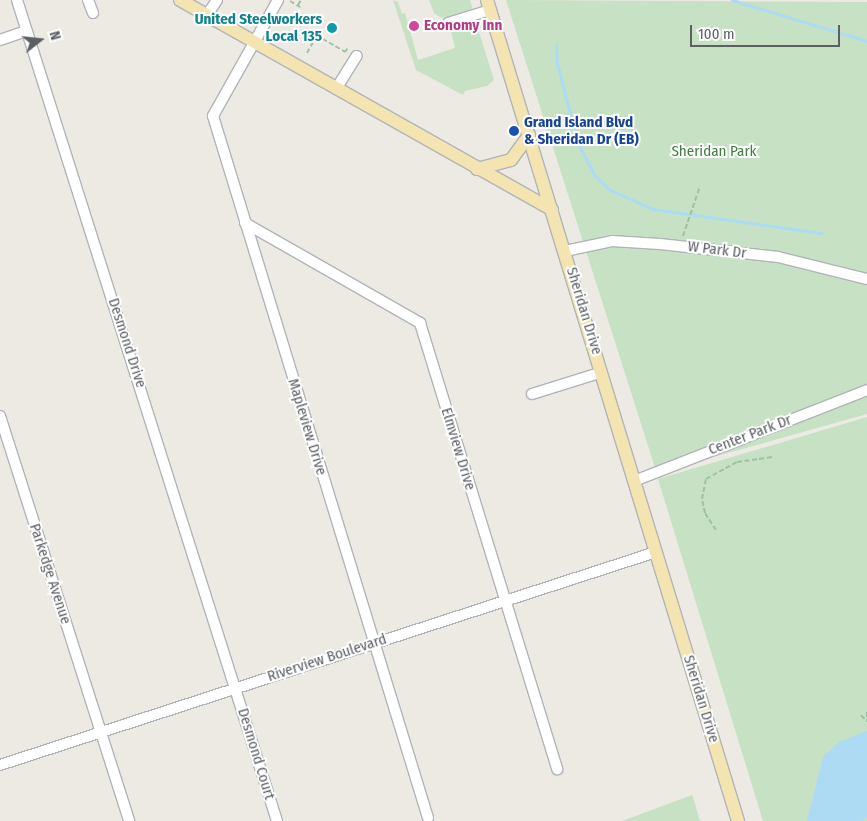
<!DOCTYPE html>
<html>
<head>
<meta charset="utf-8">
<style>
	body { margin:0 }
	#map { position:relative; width:867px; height:821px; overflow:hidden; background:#edeae4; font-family:"Fira Sans Condensed",sans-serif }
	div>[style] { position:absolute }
	.green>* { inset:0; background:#c6e1c4 }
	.water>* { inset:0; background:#addbf3 }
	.stream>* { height:3px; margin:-1.5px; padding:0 1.5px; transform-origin:1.5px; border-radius:1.5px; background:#addbf3 }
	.path>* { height:2px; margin-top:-1px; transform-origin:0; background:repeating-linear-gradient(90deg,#9ec1a5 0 5px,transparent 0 7.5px) }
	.roads { filter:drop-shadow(1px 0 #b1b4b7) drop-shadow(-1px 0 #b1b4b7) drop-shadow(0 1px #b1b4b7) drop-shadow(0 -1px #b1b4b7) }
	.minor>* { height:10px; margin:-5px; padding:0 5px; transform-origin:5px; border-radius:5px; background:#fff }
	.major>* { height:12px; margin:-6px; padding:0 6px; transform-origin:6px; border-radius:6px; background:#f4e4b2 }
	.dots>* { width:14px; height:14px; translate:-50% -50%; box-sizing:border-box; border:2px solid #fff; border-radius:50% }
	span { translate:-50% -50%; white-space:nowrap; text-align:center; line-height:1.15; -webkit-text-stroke:4px #fff; paint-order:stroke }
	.culture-label { font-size:15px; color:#0d838f; font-weight:700 }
	.right { translate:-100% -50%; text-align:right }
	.hotel-label { font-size:15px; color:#b23c85; font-weight:700 }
	.left { translate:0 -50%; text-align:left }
	.transit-label { font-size:15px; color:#164399; font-weight:700 }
	.park-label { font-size:15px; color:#427e40 }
	.street-label { font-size:15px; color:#5c6063 }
	.north { position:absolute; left:15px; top:15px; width:50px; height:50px; -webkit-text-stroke:4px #fff; paint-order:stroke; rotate:74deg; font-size:14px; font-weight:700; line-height:20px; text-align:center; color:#5c6063 }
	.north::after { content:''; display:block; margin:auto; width:18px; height:22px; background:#5c6063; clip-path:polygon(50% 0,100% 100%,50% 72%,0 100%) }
	.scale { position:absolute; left:690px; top:25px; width:150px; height:22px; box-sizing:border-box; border:2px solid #5c6063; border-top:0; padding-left:6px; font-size:15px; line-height:18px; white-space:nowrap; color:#5c6063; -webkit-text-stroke:4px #fff; paint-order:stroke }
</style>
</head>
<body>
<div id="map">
	<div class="green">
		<div style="clip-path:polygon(393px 0,398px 2px,402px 14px,405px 13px,418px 60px,455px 48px,450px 27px,475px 19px,494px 80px,487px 86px,465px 91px,463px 95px,416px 70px)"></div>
		<div style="clip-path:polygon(429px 0,470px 0,473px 10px,448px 18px,440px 17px,434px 13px)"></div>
		<div style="clip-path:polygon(506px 0,867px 2px,867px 414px,703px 460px,658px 477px)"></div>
		<div style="clip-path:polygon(867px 417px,867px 821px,763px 821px,658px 479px)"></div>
		<div style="clip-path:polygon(692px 794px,700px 821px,622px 821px,692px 795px)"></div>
	</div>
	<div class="water">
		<div style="clip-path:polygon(867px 731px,867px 817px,863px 821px,807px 821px,823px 757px,839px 742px)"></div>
	</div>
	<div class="stream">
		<div style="left:732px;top:0;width:141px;rotate:16.9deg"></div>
		<div style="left:556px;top:45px;width:18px;rotate:87deg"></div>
		<div style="left:557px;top:63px;width:84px;rotate:75.5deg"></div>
		<div style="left:578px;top:144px;width:36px;rotate:62deg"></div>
		<div style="left:595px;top:176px;width:21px;rotate:43deg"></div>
		<div style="left:610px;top:190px;width:47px;rotate:23.8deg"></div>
		<div style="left:653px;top:209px;width:170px;rotate:8.1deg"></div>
	</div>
	<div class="path">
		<div style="left:290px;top:1px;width:12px;rotate:31deg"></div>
		<div style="left:298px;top:5px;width:6px;rotate:-59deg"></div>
		<div style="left:316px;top:35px;width:34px;rotate:30deg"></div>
		<div style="left:345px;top:52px;width:4px;rotate:-56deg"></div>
		<div style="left:307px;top:53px;width:23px;rotate:-61deg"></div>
		<div style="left:683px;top:236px;width:53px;rotate:-71.2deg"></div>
		<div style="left:716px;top:530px;width:20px;rotate:-123deg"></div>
		<div style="left:705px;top:513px;width:14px;rotate:-102deg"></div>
		<div style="left:702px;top:499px;width:20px;rotate:-79deg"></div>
		<div style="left:706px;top:479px;width:35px;rotate:-29deg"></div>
		<div style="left:737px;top:462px;width:36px;rotate:-8deg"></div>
		<div style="left:867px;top:712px;width:10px;rotate:90deg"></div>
		<div style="left:861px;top:715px;width:6px;rotate:51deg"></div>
	</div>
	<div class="roads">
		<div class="minor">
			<div style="left:17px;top:0;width:861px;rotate:72.43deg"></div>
			<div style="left:88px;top:0;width:14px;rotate:69deg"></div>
			<div style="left:278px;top:0;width:133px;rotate:119.3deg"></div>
			<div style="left:213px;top:116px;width:734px;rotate:72.97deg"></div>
			<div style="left:207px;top:15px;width:18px;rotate:-56deg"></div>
			<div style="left:448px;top:23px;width:44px;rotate:-17.2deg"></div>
			<div style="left:0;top:40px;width:28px;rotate:-19deg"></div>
			<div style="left:336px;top:89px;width:39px;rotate:-58deg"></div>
			<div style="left:245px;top:223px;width:202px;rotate:29.7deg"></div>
			<div style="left:420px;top:323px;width:467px;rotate:72.9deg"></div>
			<div style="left:565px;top:251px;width:48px;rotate:-12deg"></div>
			<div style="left:612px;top:241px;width:48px;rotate:3.6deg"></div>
			<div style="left:660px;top:244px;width:119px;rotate:6.3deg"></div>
			<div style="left:778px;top:257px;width:92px;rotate:13.9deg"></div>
			<div style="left:532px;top:394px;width:73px;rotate:-17.4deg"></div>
			<div style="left:0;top:416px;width:425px;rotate:72.3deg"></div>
			<div style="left:634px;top:481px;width:250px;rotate:-21.3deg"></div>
			<div style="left:0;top:765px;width:690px;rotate:-17.99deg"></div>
		</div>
		<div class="major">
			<div style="left:180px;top:0;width:427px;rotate:29.4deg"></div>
			<div style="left:487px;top:0;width:859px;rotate:73deg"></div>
			<div style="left:477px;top:169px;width:35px;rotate:-15deg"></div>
			<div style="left:511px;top:160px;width:31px;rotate:-54deg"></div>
		</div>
	</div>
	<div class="dots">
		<div style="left:414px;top:26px;background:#d1479c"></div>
		<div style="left:332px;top:28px;background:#0f9aa8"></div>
		<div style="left:514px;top:131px;background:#1a4fb4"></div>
	</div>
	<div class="culture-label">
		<span class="right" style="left:322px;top:28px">United Steelworkers<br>Local 135</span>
	</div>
	<div class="hotel-label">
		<span class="left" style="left:424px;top:26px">Economy Inn</span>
	</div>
	<div class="transit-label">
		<span class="left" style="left:524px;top:131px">Grand Island Blvd<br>&amp; Sheridan Dr (EB)</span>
	</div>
	<div class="park-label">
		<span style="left:714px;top:152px">Sheridan Park</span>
	</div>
	<div class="street-label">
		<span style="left:717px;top:250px;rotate:7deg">W Park Dr</span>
		<span style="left:584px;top:311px;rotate:73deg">Sheridan Drive</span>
		<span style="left:127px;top:343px;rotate:72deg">Desmond Drive</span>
		<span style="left:307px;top:427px;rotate:73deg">Mapleview Drive</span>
		<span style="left:750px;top:435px;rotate:-21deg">Center Park Dr</span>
		<span style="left:458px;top:449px;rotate:73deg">Elmview Drive</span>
		<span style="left:50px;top:574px;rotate:72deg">Parkedge Avenue</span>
		<span style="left:327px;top:658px;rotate:-18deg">Riverview Boulevard</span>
		<span style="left:701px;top:699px;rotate:73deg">Sheridan Drive</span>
		<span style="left:256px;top:754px;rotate:73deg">Desmond Court</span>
	</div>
	<div class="north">N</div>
	<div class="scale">100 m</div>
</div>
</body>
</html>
